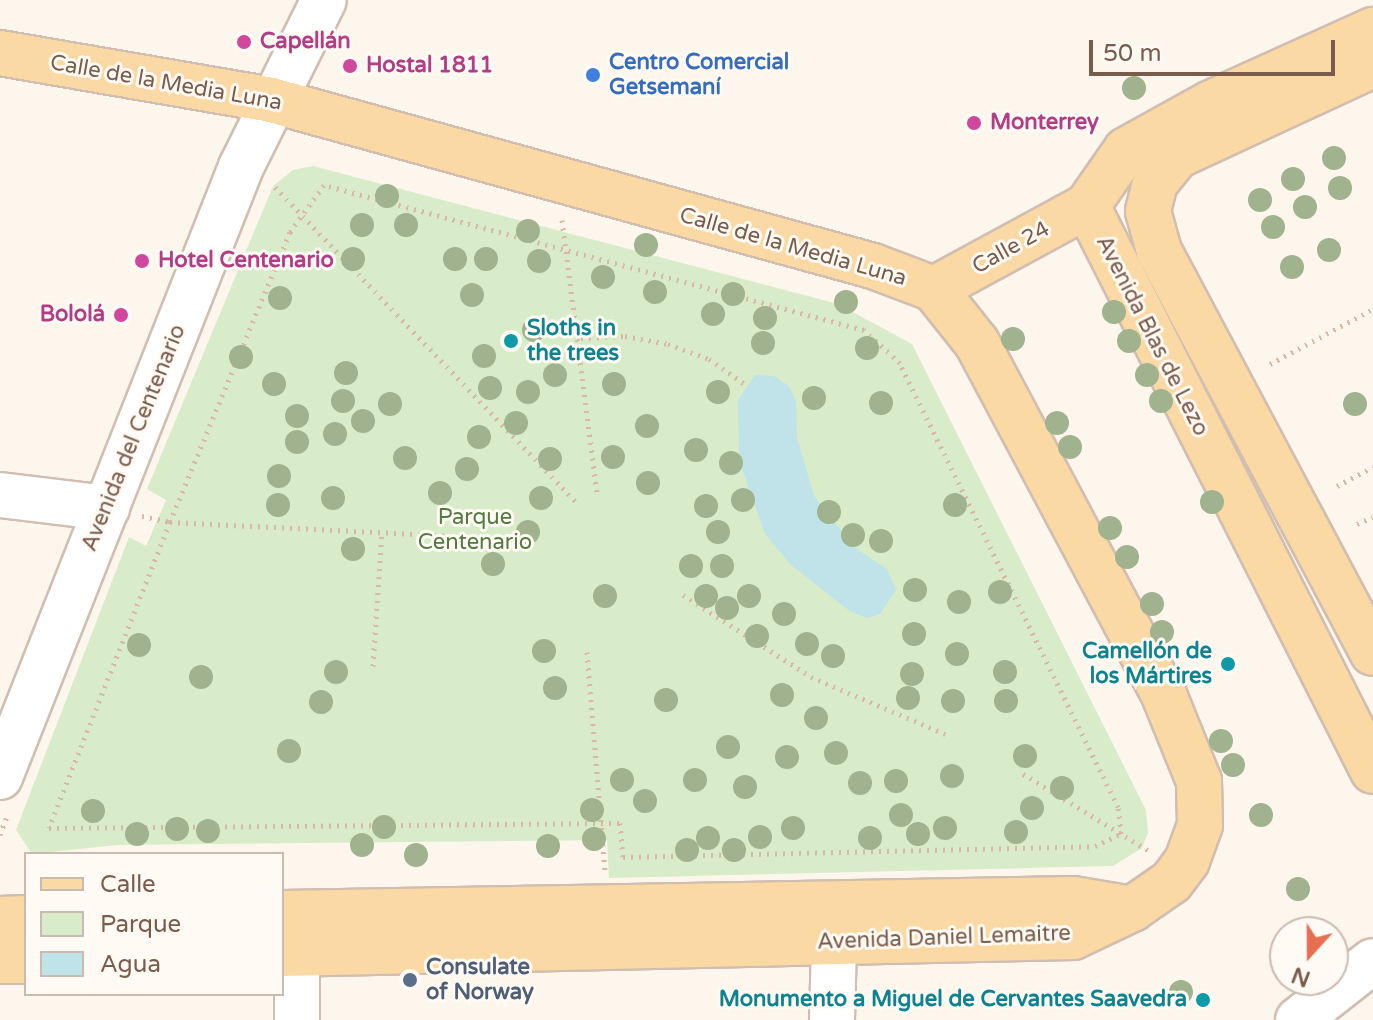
<!DOCTYPE html>
<html>
<head>
<meta charset="utf-8">
<style>
	body { margin:0 }
	#map { position:relative; width:1373px; height:1020px; overflow:hidden; background:#fdf6ec; font-family:"Varela Round",sans-serif }
	div>[style] { position:absolute }
	.green>* { inset:0; background:#d8ecc9 }
	.water>* { inset:0; background:#bfe3e8 }
	.path>* { height:5px; margin-top:-2.5px; transform-origin:0; background:repeating-linear-gradient(90deg,#d9b8a5 0 2px,transparent 0 8px) }
	.roads { filter:drop-shadow(2px 0 #d1beb0) drop-shadow(-2px 0 #d1beb0) drop-shadow(0 2px #d1beb0) drop-shadow(0 -2px #d1beb0) }
	.minor>* { height:44px; margin:-22px; padding:0 22px; transform-origin:22px; border-radius:22px; background:#fff }
	.major>* { height:44px; margin:-22px; padding:0 22px; transform-origin:22px; border-radius:22px; background:#fbd9a5 }
	.trees>* { width:24px; height:24px; margin:-12px; border-radius:50%; background:#a0b28e }
	.dots>* { width:22px; height:22px; translate:-50% -50%; box-sizing:border-box; border:4px solid #fffaf3; border-radius:50% }
	span { translate:-50% -50%; white-space:nowrap; text-align:center; line-height:1.15; -webkit-text-stroke:6px #fffaf3; paint-order:stroke }
	.hotel-label { font-size:22px; color:#b23c85; font-weight:700 }
	.left { translate:0 -50%; text-align:left }
	.right { translate:-100% -50%; text-align:right }
	.shop-label { font-size:22px; color:#366cbe; font-weight:700 }
	.street-label { font-size:22px; color:#7a5c4d }
	.culture-label { font-size:22px; color:#0d838f; font-weight:700 }
	.park-label { font-size:22px; color:#537a41 }
	.service-label { font-size:22px; color:#4e5e75; font-weight:700 }
	.legend { position:absolute; left:24px; top:852px; width:260px; height:144px; box-sizing:border-box; background:#fffaf3; border:2px solid #cabbb1; margin:0; padding:10px 14px; list-style:none; font-size:24px; color:#7a5c4d }
	.legend li { display:flex; align-items:center; gap:16px; height:40px }
	.legend b { width:40px; border:2px solid #cabbb1 }
	.north { position:absolute; left:1269px; top:916px; width:80px; height:80px; box-sizing:border-box; background:#fffaf3; border:2px solid #cabbb1; border-radius:50%; rotate:201deg; font-size:22px; font-weight:700; line-height:32px; text-align:center; color:#7a5c4d }
	.north::after { content:''; display:block; margin:auto; width:28px; height:36px; background:#e76f51; clip-path:polygon(50% 0,100% 100%,50% 72%,0 100%) }
	.scale { position:absolute; left:1089px; top:40px; width:246px; height:36px; box-sizing:border-box; border:4px solid #7a5c4d; border-top:0; padding-left:10px; font-size:24px; line-height:28px; white-space:nowrap; color:#7a5c4d; -webkit-text-stroke:6px #fffaf3; paint-order:stroke }
</style>
</head>
<body>
<div id="map">
	<div class="green">
		<div style="clip-path:polygon(313px 166px,838px 304px,912px 344px,1146px 810px,1148px 833px,1142px 848px,1113px 866px,609px 878px,607px 840px,117px 845px,32px 854px,16px 830px,129px 537px,146px 546px,166px 500px,147px 489px,273px 186px,293px 170px)"></div>
	</div>
	<div class="water">
		<div style="clip-path:polygon(755px 375px,774px 376px,789px 386px,796px 401px,797px 437px,814px 496px,855px 548px,887px 569px,896px 590px,880px 614px,867px 618px,851px 612px,791px 565px,765px 534px,739px 460px,738px 400px)"></div>
	</div>
	<div class="path">
		<div style="left:275px;top:187px;width:439px;rotate:46.3deg"></div>
		<div style="left:562px;top:220px;width:275px;rotate:82.7deg"></div>
		<div style="left:581px;top:338px;width:44px;rotate:-2.6deg"></div>
		<div style="left:625px;top:336px;width:44px;rotate:10.5deg"></div>
		<div style="left:668px;top:344px;width:44px;rotate:20.1deg"></div>
		<div style="left:709px;top:359px;width:44px;rotate:34.8deg"></div>
		<div style="left:1270px;top:364px;width:117px;rotate:-28.1deg"></div>
		<div style="left:1337px;top:486px;width:41px;rotate:-27.8deg"></div>
		<div style="left:142px;top:516px;width:29px;rotate:12deg"></div>
		<div style="left:170px;top:522px;width:329px;rotate:111.6deg"></div>
		<div style="left:49px;top:828px;width:571px;rotate:-0.5deg"></div>
		<div style="left:620px;top:823px;width:34px;rotate:85deg"></div>
		<div style="left:623px;top:857px;width:472px;rotate:-1.3deg"></div>
		<div style="left:1095px;top:846px;width:29px;rotate:-25deg"></div>
		<div style="left:1121px;top:834px;width:27px;rotate:-96deg"></div>
		<div style="left:1118px;top:807px;width:495px;rotate:-116.2deg"></div>
		<div style="left:900px;top:363px;width:49px;rotate:-137.5deg"></div>
		<div style="left:864px;top:330px;width:559px;rotate:-164.97deg"></div>
		<div style="left:324px;top:185px;width:58px;rotate:125.9deg"></div>
		<div style="left:290px;top:232px;width:314px;rotate:112.5deg"></div>
		<div style="left:170px;top:522px;width:349px;rotate:2.8deg"></div>
		<div style="left:1357px;top:524px;width:17px;rotate:-24deg"></div>
		<div style="left:683px;top:595px;width:152px;rotate:32.6deg"></div>
		<div style="left:811px;top:677px;width:146px;rotate:23deg"></div>
		<div style="left:587px;top:652px;width:219px;rotate:85.3deg"></div>
		<div style="left:373px;top:666px;width:134px;rotate:-86.2deg"></div>
		<div style="left:1023px;top:774px;width:148px;rotate:31.4deg"></div>
		<div style="left:0;top:835px;width:23px;rotate:-70deg"></div>
	</div>
	<div class="roads">
		<div class="minor">
			<div style="left:0;top:495px;width:108px;rotate:6.9deg"></div>
			<div style="left:0;top:777px;width:656px;rotate:-68.44deg"></div>
			<div style="left:241px;top:167px;width:186px;rotate:-63.6deg"></div>
			<div style="left:297px;top:914px;width:106px;rotate:90deg"></div>
			<div style="left:832px;top:1020px;width:77px;rotate:-88.5deg"></div>
			<div style="left:1298px;top:1020px;width:95px;rotate:-38.2deg"></div>
		</div>
		<div class="major">
			<div style="left:0;top:53px;width:275px;rotate:9.8deg"></div>
			<div style="left:271px;top:100px;width:624px;rotate:15.42deg"></div>
			<div style="left:873px;top:266px;width:65px;rotate:20.7deg"></div>
			<div style="left:934px;top:289px;width:69px;rotate:51.5deg"></div>
			<div style="left:977px;top:343px;width:399px;rotate:62deg"></div>
			<div style="left:1164px;top:695px;width:93px;rotate:67.9deg"></div>
			<div style="left:1199px;top:781px;width:44px;rotate:88.7deg"></div>
			<div style="left:1200px;top:825px;width:38px;rotate:110deg"></div>
			<div style="left:1187px;top:861px;width:26px;rotate:127deg"></div>
			<div style="left:1171px;top:882px;width:47px;rotate:145.3deg"></div>
			<div style="left:1132px;top:909px;width:65px;rotate:154.6deg"></div>
			<div style="left:1073px;top:937px;width:791px;rotate:178.77deg"></div>
			<div style="left:1373px;top:65px;width:216px;rotate:155.1deg"></div>
			<div style="left:1177px;top:156px;width:35px;rotate:129deg"></div>
			<div style="left:1155px;top:183px;width:29px;rotate:104deg"></div>
			<div style="left:1148px;top:211px;width:41px;rotate:74.6deg"></div>
			<div style="left:1159px;top:251px;width:455px;rotate:62deg"></div>
			<div style="left:1087px;top:206px;width:633px;rotate:63.15deg"></div>
			<div style="left:1087px;top:206px;width:68px;rotate:-55.1deg"></div>
			<div style="left:1126px;top:150px;width:97px;rotate:-28.9deg"></div>
			<div style="left:1211px;top:103px;width:178px;rotate:-24.3deg"></div>
			<div style="left:934px;top:289px;width:174px;rotate:-28.5deg"></div>
			<div style="left:282px;top:913px;width:791px;rotate:-1.01deg"></div>
			<div style="left:1073px;top:899px;width:60px;rotate:9.6deg"></div>
			<div style="left:0;top:919px;width:26px;rotate:-2deg"></div>
			<div style="left:0;top:961px;width:26px"></div>
		</div>
	</div>
	<div class="trees">
		<div style="left:1134px;top:88px"></div>
		<div style="left:1334px;top:158px"></div>
		<div style="left:1293px;top:179px"></div>
		<div style="left:1340px;top:188px"></div>
		<div style="left:387px;top:196px"></div>
		<div style="left:1260px;top:200px"></div>
		<div style="left:1305px;top:207px"></div>
		<div style="left:362px;top:225px"></div>
		<div style="left:406px;top:225px"></div>
		<div style="left:1273px;top:227px"></div>
		<div style="left:528px;top:231px"></div>
		<div style="left:646px;top:245px"></div>
		<div style="left:1329px;top:250px"></div>
		<div style="left:353px;top:259px"></div>
		<div style="left:455px;top:259px"></div>
		<div style="left:486px;top:259px"></div>
		<div style="left:539px;top:261px"></div>
		<div style="left:1292px;top:267px"></div>
		<div style="left:603px;top:277px"></div>
		<div style="left:655px;top:292px"></div>
		<div style="left:733px;top:294px"></div>
		<div style="left:472px;top:295px"></div>
		<div style="left:280px;top:298px"></div>
		<div style="left:846px;top:302px"></div>
		<div style="left:1114px;top:312px"></div>
		<div style="left:713px;top:314px"></div>
		<div style="left:765px;top:318px"></div>
		<div style="left:534px;top:330px"></div>
		<div style="left:1013px;top:339px"></div>
		<div style="left:1129px;top:341px"></div>
		<div style="left:763px;top:343px"></div>
		<div style="left:867px;top:348px"></div>
		<div style="left:484px;top:356px"></div>
		<div style="left:241px;top:357px"></div>
		<div style="left:346px;top:373px"></div>
		<div style="left:555px;top:375px"></div>
		<div style="left:1147px;top:375px"></div>
		<div style="left:274px;top:384px"></div>
		<div style="left:614px;top:384px"></div>
		<div style="left:490px;top:388px"></div>
		<div style="left:528px;top:392px"></div>
		<div style="left:718px;top:392px"></div>
		<div style="left:814px;top:398px"></div>
		<div style="left:343px;top:401px"></div>
		<div style="left:1161px;top:401px"></div>
		<div style="left:881px;top:403px"></div>
		<div style="left:390px;top:404px"></div>
		<div style="left:1355px;top:404px"></div>
		<div style="left:297px;top:416px"></div>
		<div style="left:363px;top:421px"></div>
		<div style="left:516px;top:423px"></div>
		<div style="left:1057px;top:423px"></div>
		<div style="left:647px;top:426px"></div>
		<div style="left:335px;top:434px"></div>
		<div style="left:479px;top:437px"></div>
		<div style="left:297px;top:442px"></div>
		<div style="left:1070px;top:447px"></div>
		<div style="left:696px;top:450px"></div>
		<div style="left:613px;top:457px"></div>
		<div style="left:405px;top:458px"></div>
		<div style="left:550px;top:459px"></div>
		<div style="left:731px;top:463px"></div>
		<div style="left:467px;top:469px"></div>
		<div style="left:279px;top:476px"></div>
		<div style="left:648px;top:483px"></div>
		<div style="left:440px;top:493px"></div>
		<div style="left:333px;top:498px"></div>
		<div style="left:541px;top:498px"></div>
		<div style="left:743px;top:500px"></div>
		<div style="left:1212px;top:502px"></div>
		<div style="left:278px;top:505px"></div>
		<div style="left:955px;top:505px"></div>
		<div style="left:706px;top:506px"></div>
		<div style="left:829px;top:512px"></div>
		<div style="left:1110px;top:528px"></div>
		<div style="left:528px;top:532px"></div>
		<div style="left:718px;top:532px"></div>
		<div style="left:853px;top:535px"></div>
		<div style="left:881px;top:541px"></div>
		<div style="left:353px;top:549px"></div>
		<div style="left:1127px;top:557px"></div>
		<div style="left:493px;top:564px"></div>
		<div style="left:691px;top:566px"></div>
		<div style="left:722px;top:566px"></div>
		<div style="left:915px;top:590px"></div>
		<div style="left:1000px;top:592px"></div>
		<div style="left:605px;top:596px"></div>
		<div style="left:706px;top:596px"></div>
		<div style="left:749px;top:596px"></div>
		<div style="left:959px;top:602px"></div>
		<div style="left:1152px;top:604px"></div>
		<div style="left:727px;top:608px"></div>
		<div style="left:784px;top:614px"></div>
		<div style="left:1162px;top:632px"></div>
		<div style="left:914px;top:634px"></div>
		<div style="left:757px;top:636px"></div>
		<div style="left:807px;top:644px"></div>
		<div style="left:139px;top:645px"></div>
		<div style="left:544px;top:651px"></div>
		<div style="left:957px;top:654px"></div>
		<div style="left:833px;top:656px"></div>
		<div style="left:336px;top:672px"></div>
		<div style="left:1005px;top:672px"></div>
		<div style="left:912px;top:674px"></div>
		<div style="left:201px;top:677px"></div>
		<div style="left:555px;top:688px"></div>
		<div style="left:782px;top:695px"></div>
		<div style="left:908px;top:698px"></div>
		<div style="left:666px;top:700px"></div>
		<div style="left:953px;top:701px"></div>
		<div style="left:1006px;top:701px"></div>
		<div style="left:321px;top:702px"></div>
		<div style="left:816px;top:718px"></div>
		<div style="left:1221px;top:741px"></div>
		<div style="left:728px;top:747px"></div>
		<div style="left:289px;top:751px"></div>
		<div style="left:836px;top:753px"></div>
		<div style="left:1025px;top:756px"></div>
		<div style="left:787px;top:757px"></div>
		<div style="left:1233px;top:765px"></div>
		<div style="left:952px;top:776px"></div>
		<div style="left:622px;top:780px"></div>
		<div style="left:695px;top:780px"></div>
		<div style="left:896px;top:781px"></div>
		<div style="left:860px;top:783px"></div>
		<div style="left:745px;top:787px"></div>
		<div style="left:1062px;top:788px"></div>
		<div style="left:645px;top:801px"></div>
		<div style="left:1032px;top:808px"></div>
		<div style="left:592px;top:810px"></div>
		<div style="left:93px;top:811px"></div>
		<div style="left:901px;top:815px"></div>
		<div style="left:1261px;top:815px"></div>
		<div style="left:384px;top:827px"></div>
		<div style="left:793px;top:828px"></div>
		<div style="left:945px;top:828px"></div>
		<div style="left:177px;top:829px"></div>
		<div style="left:208px;top:831px"></div>
		<div style="left:1016px;top:832px"></div>
		<div style="left:137px;top:834px"></div>
		<div style="left:918px;top:834px"></div>
		<div style="left:760px;top:837px"></div>
		<div style="left:708px;top:838px"></div>
		<div style="left:870px;top:838px"></div>
		<div style="left:594px;top:839px"></div>
		<div style="left:362px;top:845px"></div>
		<div style="left:548px;top:846px"></div>
		<div style="left:687px;top:850px"></div>
		<div style="left:734px;top:850px"></div>
		<div style="left:416px;top:855px"></div>
		<div style="left:1298px;top:889px"></div>
		<div style="left:1181px;top:992px"></div>
	</div>
	<div class="dots">
		<div style="left:244px;top:42px;background:#d1479c"></div>
		<div style="left:350px;top:66px;background:#d1479c"></div>
		<div style="left:593px;top:75px;background:#3f7fe0"></div>
		<div style="left:974px;top:123px;background:#d1479c"></div>
		<div style="left:142px;top:261px;background:#d1479c"></div>
		<div style="left:121px;top:315px;background:#d1479c"></div>
		<div style="left:511px;top:341px;background:#0f9aa8"></div>
		<div style="left:1228px;top:664px;background:#0f9aa8"></div>
		<div style="left:410px;top:980px;background:#5c6f8a"></div>
		<div style="left:1203px;top:1000px;background:#0f9aa8"></div>
	</div>
	<div class="hotel-label">
		<span class="left" style="left:260px;top:42px">Capellán</span>
		<span class="left" style="left:366px;top:66px">Hostal 1811</span>
		<span class="left" style="left:990px;top:123px">Monterrey</span>
		<span class="left" style="left:158px;top:261px">Hotel Centenario</span>
		<span class="right" style="left:105px;top:315px">Bololá</span>
	</div>
	<div class="shop-label">
		<span class="left" style="left:609px;top:75px">Centro Comercial<br>Getsemaní</span>
	</div>
	<div class="street-label">
		<span style="left:166px;top:83px;rotate:10deg">Calle de la Media Luna</span>
		<span style="left:793px;top:247px;rotate:16deg">Calle de la Media Luna</span>
		<span style="left:1011px;top:248px;rotate:-29deg">Calle 24</span>
		<span style="left:1152px;top:336px;rotate:63deg">Avenida Blas de Lezo</span>
		<span style="left:134px;top:438px;rotate:-68deg">Avenida del Centenario</span>
		<span style="left:944px;top:938px;rotate:-2deg">Avenida Daniel Lemaitre</span>
	</div>
	<div class="culture-label">
		<span class="left" style="left:527px;top:341px">Sloths in<br>the trees</span>
		<span class="right" style="left:1212px;top:664px">Camellón de<br>los Mártires</span>
		<span class="right" style="left:1187px;top:1000px">Monumento a Miguel de Cervantes Saavedra</span>
	</div>
	<div class="park-label">
		<span style="left:475px;top:530px">Parque<br>Centenario</span>
	</div>
	<div class="service-label">
		<span class="left" style="left:426px;top:980px">Consulate<br>of Norway</span>
	</div>
	<ul class="legend">
	<li><b style="height:10px;background:#fbd9a5"></b>Calle</li>
	<li><b style="height:22px;background:#d8ecc9"></b>Parque</li>
	<li><b style="height:22px;background:#bfe3e8"></b>Agua</li>
	</ul>
	<div class="north">N</div>
	<div class="scale">50 m</div>
</div>
</body>
</html>
